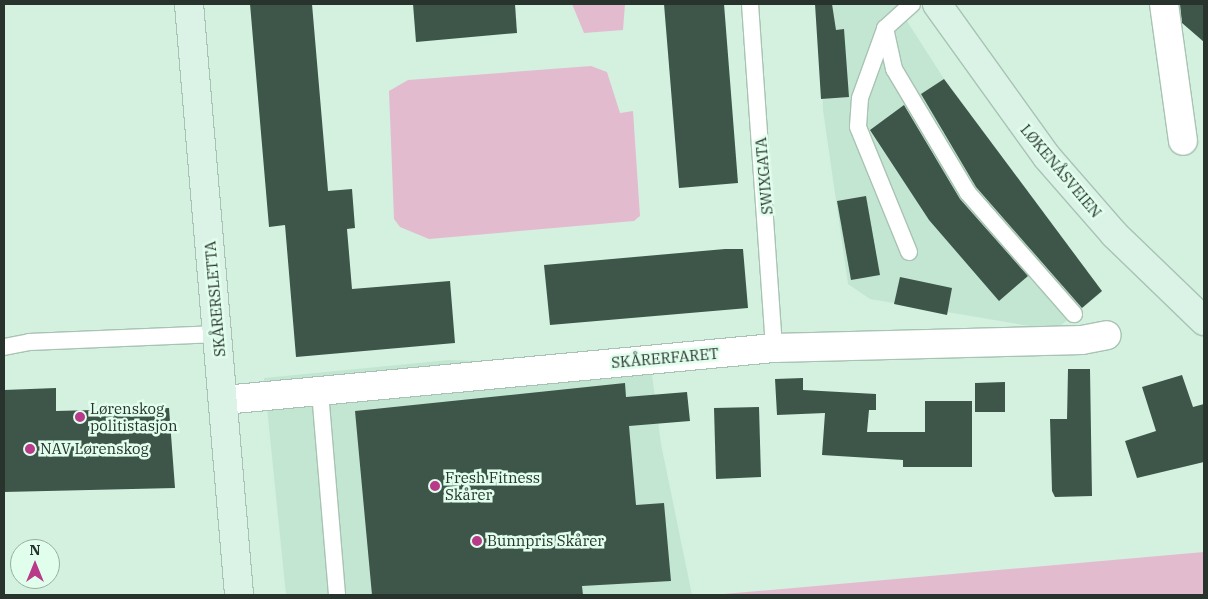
<!DOCTYPE html>
<html>
<head>
<meta charset="utf-8">
<style>
	body { margin:0 }
	#map { position:relative; width:1208px; height:599px; overflow:hidden; background:#d4f1e0; font-family:"IBM Plex Serif",serif }
	div>[style] { position:absolute }
	.built>* { inset:0; background:#c2e6d1 }
	.green>* { inset:0; background:#e3bbcf }
	.building>* { inset:0; background:#3e5649 }
	.roads { filter:drop-shadow(1px 0 #a8c3b3) drop-shadow(-1px 0 #a8c3b3) drop-shadow(0 1px #a8c3b3) drop-shadow(0 -1px #a8c3b3) }
	.lane>* { height:16px; margin:-8px; padding:0 8px; transform-origin:8px; border-radius:8px; background:#fff }
	.street>* { height:28px; margin:-14px; padding:0 14px; transform-origin:14px; border-radius:14px; background:#fff }
	.secondary>* { height:28px; margin:-14px; padding:0 14px; transform-origin:14px; border-radius:14px; background:#daf3e6 }
	.dots>* { width:14px; height:14px; translate:-50% -50%; box-sizing:border-box; border:2px solid #e1feed; border-radius:50% }
	span { translate:-50% -50%; white-space:nowrap; text-align:center; line-height:1.15; -webkit-text-stroke:5px #e1feed; paint-order:stroke }
	.street-label { font-size:15px; color:#28332d }
	.poi-label { font-size:15px; color:#28332d }
	.left { translate:0 -50%; text-align:left }
	.frame { position:absolute; inset:0; border:5px solid #28332d; pointer-events:none }
	.north { position:absolute; left:10px; top:539px; width:50px; height:50px; box-sizing:border-box; background:#e1feed; border:1px solid #97ada0; border-radius:50%; rotate:0deg; font-size:14px; font-weight:700; line-height:20px; text-align:center; color:#28332d }
	.north::after { content:''; display:block; margin:auto; width:18px; height:22px; background:#b83a88; clip-path:polygon(50% 0,100% 100%,50% 72%,0 100%) }
</style>
</head>
<body>
<div id="map">
	<div class="built">
		<div style="clip-path:polygon(820px 4px,896px 4px,1005px 174px,1102px 292px,1060px 326px,1036px 327px,870px 299px,848px 284px,823px 110px)"></div>
		<div style="clip-path:polygon(449px 360px,651px 367px,661px 444px,692px 595px,286px 595px,264px 378px)"></div>
	</div>
	<div class="green">
		<div style="clip-path:polygon(572px 4px,625px 4px,623px 30px,584px 33px)"></div>
		<div style="clip-path:polygon(591px 66px,607px 72px,620px 113px,633px 111px,640px 216px,634px 221px,429px 239px,400px 227px,394px 219px,389px 91px,408px 80px)"></div>
		<div style="clip-path:polygon(1204px 552px,1204px 595px,712px 595px)"></div>
	</div>
	<div class="building">
		<div style="clip-path:polygon(250px 4px,312px 4px,328px 191px,352px 189px,355px 228px,347px 229px,352px 289px,450px 281px,455px 343px,296px 357px,285px 225px,269px 227px)"></div>
		<div style="clip-path:polygon(413px 4px,515px 4px,517px 33px,416px 42px)"></div>
		<div style="clip-path:polygon(664px 4px,724px 4px,738px 183px,679px 188px)"></div>
		<div style="clip-path:polygon(815px 4px,832px 4px,836px 30px,844px 29px,849px 97px,821px 99px)"></div>
		<div style="clip-path:polygon(1180px 4px,1204px 4px,1204px 42px,1182px 23px)"></div>
		<div style="clip-path:polygon(944px 79px,1102px 291px,1082px 308px,976px 187px,921px 94px)"></div>
		<div style="clip-path:polygon(904px 105px,960px 199px,1028px 276px,999px 301px,929px 220px,870px 130px)"></div>
		<div style="clip-path:polygon(866px 196px,880px 275px,851px 280px,837px 201px)"></div>
		<div style="clip-path:polygon(725px 249px,743px 249px,748px 308px,550px 325px,544px 265px)"></div>
		<div style="clip-path:polygon(900px 277px,952px 288px,947px 315px,894px 304px)"></div>
		<div style="clip-path:polygon(1068px 369px,1090px 369px,1092px 496px,1055px 497px,1052px 491px,1050px 419px,1067px 419px)"></div>
		<div style="clip-path:polygon(1182px 375px,1193px 407px,1204px 404px,1204px 462px,1137px 478px,1125px 441px,1156px 431px,1142px 387px)"></div>
		<div style="clip-path:polygon(803px 378px,803px 390px,876px 394px,876px 410px,869px 410px,867px 432px,925px 432px,925px 401px,972px 401px,972px 467px,903px 467px,903px 460px,822px 455px,825px 413px,777px 415px,775px 379px)"></div>
		<div style="clip-path:polygon(1005px 382px,1005px 412px,975px 412px,975px 383px)"></div>
		<div style="clip-path:polygon(625px 383px,626px 397px,687px 392px,690px 421px,629px 426px,636px 505px,664px 503px,671px 581px,582px 586px,583px 595px,372px 595px,355px 411px)"></div>
		<div style="clip-path:polygon(56px 388px,56px 411px,169px 408px,175px 488px,4px 492px,4px 390px)"></div>
		<div style="clip-path:polygon(759px 407px,761px 477px,716px 479px,714px 408px)"></div>
	</div>
	<div class="roads">
		<div class="lane">
			<div style="left:750px;top:4px;width:345px;rotate:86deg"></div>
			<div style="left:912px;top:4px;width:36px;rotate:138deg"></div>
			<div style="left:885px;top:28px;width:42px;rotate:77.6deg"></div>
			<div style="left:894px;top:69px;width:144px;rotate:59.2deg"></div>
			<div style="left:968px;top:193px;width:161px;rotate:48.8deg"></div>
			<div style="left:885px;top:29px;width:73px;rotate:109.9deg"></div>
			<div style="left:860px;top:98px;width:29px;rotate:94deg"></div>
			<div style="left:858px;top:127px;width:135px;rotate:67.8deg"></div>
			<div style="left:4px;top:347px;width:25px;rotate:-11deg"></div>
			<div style="left:29px;top:342px;width:189px;rotate:-2.4deg"></div>
			<div style="left:320px;top:392px;width:204px;rotate:85.2deg"></div>
		</div>
		<div class="street">
			<div style="left:1164px;top:4px;width:138px;rotate:82.1deg"></div>
			<div style="left:224px;top:400px;width:552px;rotate:-5.4deg"></div>
			<div style="left:774px;top:348px;width:308px;rotate:-1.5deg"></div>
			<div style="left:1082px;top:340px;width:25px;rotate:-11deg"></div>
		</div>
		<div class="secondary">
			<div style="left:189px;top:4px;width:593px;rotate:85.16deg"></div>
			<div style="left:937px;top:4px;width:188px;rotate:54.3deg"></div>
			<div style="left:1047px;top:157px;width:103px;rotate:48.9deg"></div>
			<div style="left:1115px;top:235px;width:124px;rotate:44deg"></div>
		</div>
	</div>
	<div class="dots">
		<div style="left:80px;top:417px;background:#b83a88"></div>
		<div style="left:30px;top:449px;background:#b83a88"></div>
		<div style="left:435px;top:486px;background:#b83a88"></div>
		<div style="left:477px;top:541px;background:#b83a88"></div>
	</div>
	<div class="street-label">
		<span style="left:1061px;top:171px;rotate:50deg">LØKENÅSVEIEN</span>
		<span style="left:764px;top:176px;rotate:-95deg">SWIXGATA</span>
		<span style="left:215px;top:299px;rotate:-95deg">SKÅRERSLETTA</span>
		<span style="left:665px;top:358px;rotate:-5deg">SKÅRERFARET</span>
	</div>
	<div class="poi-label">
		<span class="left" style="left:90px;top:417px">Lørenskog<br>politistasjon</span>
		<span class="left" style="left:40px;top:449px">NAV Lørenskog</span>
		<span class="left" style="left:445px;top:486px">Fresh Fitness<br>Skårer</span>
		<span class="left" style="left:487px;top:541px">Bunnpris Skårer</span>
	</div>
	<div class="frame"></div>
	<div class="north">N</div>
</div>
</body>
</html>
